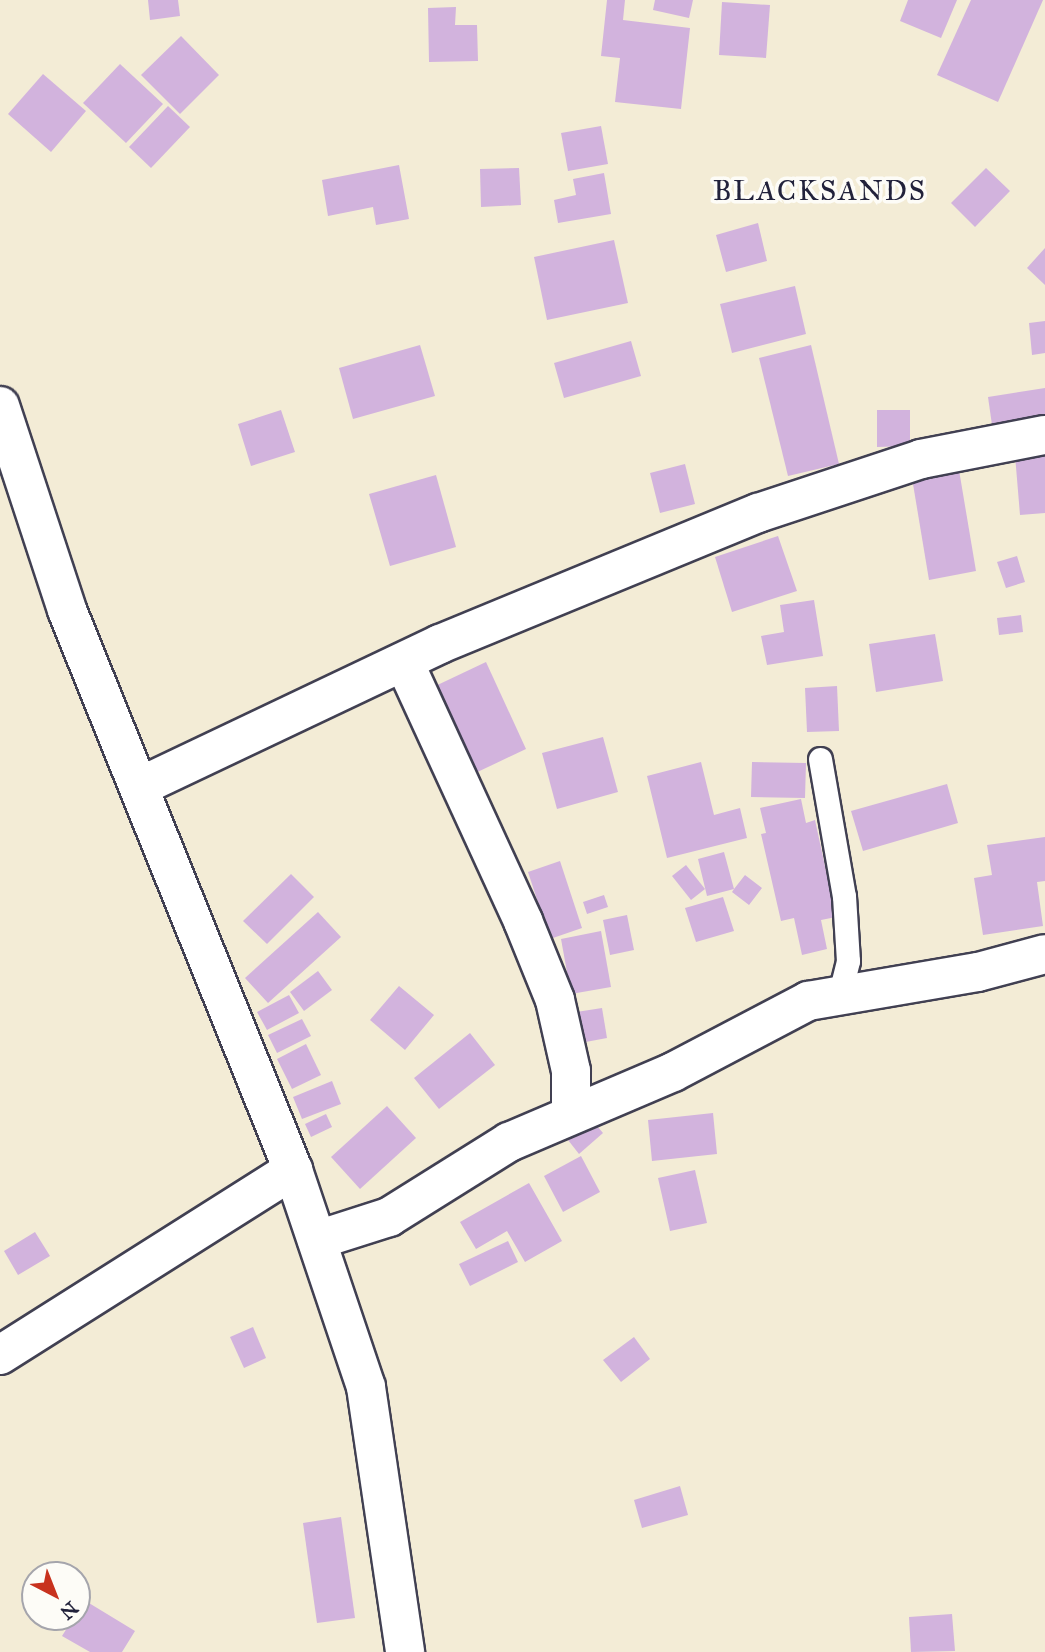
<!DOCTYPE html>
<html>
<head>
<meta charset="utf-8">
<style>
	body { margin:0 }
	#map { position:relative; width:1045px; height:1652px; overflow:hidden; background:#f3ecd6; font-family:"IM FELL Great Primer",serif }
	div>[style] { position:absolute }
	.building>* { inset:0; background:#d2b3dd }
	.roads { filter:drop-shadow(2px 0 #414052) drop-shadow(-2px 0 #414052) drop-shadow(0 2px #414052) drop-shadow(0 -2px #414052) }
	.lane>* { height:23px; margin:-11.5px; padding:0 11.5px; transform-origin:11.5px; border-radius:11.5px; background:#fff }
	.street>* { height:38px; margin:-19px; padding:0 19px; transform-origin:19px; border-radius:19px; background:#fff }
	span { translate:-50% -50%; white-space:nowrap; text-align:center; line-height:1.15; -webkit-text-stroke:7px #fdfcf7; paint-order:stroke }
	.neighbourhood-label { font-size:28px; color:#22223b; letter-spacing:2px }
	.north { position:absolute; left:21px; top:1561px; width:70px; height:70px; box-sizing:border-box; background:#fdfcf7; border:2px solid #a5a5ac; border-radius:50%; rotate:138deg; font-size:19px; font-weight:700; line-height:28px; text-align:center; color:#22223b }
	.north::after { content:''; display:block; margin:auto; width:24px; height:32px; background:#c8321e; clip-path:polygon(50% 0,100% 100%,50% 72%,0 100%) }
</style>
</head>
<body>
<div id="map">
	<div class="building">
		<div style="clip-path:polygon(148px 0,178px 0,180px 16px,150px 20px)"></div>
		<div style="clip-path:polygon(607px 0,625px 0,623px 20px,690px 28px,681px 109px,615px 102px,620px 58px,601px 56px)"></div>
		<div style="clip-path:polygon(655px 0,693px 0,689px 18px,653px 10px)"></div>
		<div style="clip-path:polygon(908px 0,957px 0,941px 38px,900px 21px)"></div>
		<div style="clip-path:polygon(971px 0,1043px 0,998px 102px,937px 75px)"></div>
		<div style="clip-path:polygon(722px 2px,770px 5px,766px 58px,719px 55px)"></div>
		<div style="clip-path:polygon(456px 7px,455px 25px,477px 25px,478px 61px,429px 62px,428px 8px)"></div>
		<div style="clip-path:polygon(181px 36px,219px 75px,180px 114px,141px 75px)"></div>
		<div style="clip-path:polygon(120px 64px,163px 104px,126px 143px,83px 103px)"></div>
		<div style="clip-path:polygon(43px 74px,86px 111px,51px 152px,8px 114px)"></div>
		<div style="clip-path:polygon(168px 106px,190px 127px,151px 168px,129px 147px)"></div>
		<div style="clip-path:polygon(601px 126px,608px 164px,568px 171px,561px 133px)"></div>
		<div style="clip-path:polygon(399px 165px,409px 219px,376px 225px,373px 207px,328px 216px,322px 180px)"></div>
		<div style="clip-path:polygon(519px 168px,521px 205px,481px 207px,480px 169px)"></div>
		<div style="clip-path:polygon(986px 168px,1010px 191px,975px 227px,951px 203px)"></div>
		<div style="clip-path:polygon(604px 173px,611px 214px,558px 223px,554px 200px,576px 195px,573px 179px)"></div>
		<div style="clip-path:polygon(758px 223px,767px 261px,726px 272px,716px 235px)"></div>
		<div style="clip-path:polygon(614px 240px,628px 303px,547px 320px,534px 257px)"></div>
		<div style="clip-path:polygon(1045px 248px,1045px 285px,1027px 268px)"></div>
		<div style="clip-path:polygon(795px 286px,806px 334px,732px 353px,720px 304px)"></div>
		<div style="clip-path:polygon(1045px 321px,1045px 353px,1032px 355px,1029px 323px)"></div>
		<div style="clip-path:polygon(631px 341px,641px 376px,564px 398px,554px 363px)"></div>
		<div style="clip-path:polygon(420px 345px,435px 396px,353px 419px,339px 368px)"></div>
		<div style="clip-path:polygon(811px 345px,839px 464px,788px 476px,759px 358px)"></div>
		<div style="clip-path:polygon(1045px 388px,1045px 425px,993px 432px,988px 397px)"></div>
		<div style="clip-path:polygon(281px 410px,295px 452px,251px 466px,238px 424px)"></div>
		<div style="clip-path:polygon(877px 410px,910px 410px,910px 446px,877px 447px)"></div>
		<div style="clip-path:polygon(1045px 451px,1045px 513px,1020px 515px,1015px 455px)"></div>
		<div style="clip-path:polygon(685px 464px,695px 504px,660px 513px,650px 473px)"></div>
		<div style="clip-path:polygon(959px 470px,976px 571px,929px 580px,912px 478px)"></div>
		<div style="clip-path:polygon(436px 475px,456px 547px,390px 566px,369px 494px)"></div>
		<div style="clip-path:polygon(778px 536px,797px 591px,732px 612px,715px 557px)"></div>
		<div style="clip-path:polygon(1017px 556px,1025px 582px,1006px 588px,997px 562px)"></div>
		<div style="clip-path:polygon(814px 600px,823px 656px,767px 665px,761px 636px,784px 632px,780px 605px)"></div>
		<div style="clip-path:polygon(1021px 615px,1023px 632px,999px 635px,997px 618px)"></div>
		<div style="clip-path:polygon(935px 634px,943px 681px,876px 692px,869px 644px)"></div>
		<div style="clip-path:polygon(486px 662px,526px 749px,469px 776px,429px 689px)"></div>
		<div style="clip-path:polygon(837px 686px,839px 731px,807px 732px,805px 688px)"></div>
		<div style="clip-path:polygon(603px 737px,618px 792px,557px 809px,542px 753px)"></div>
		<div style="clip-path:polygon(701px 762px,714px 815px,740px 808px,747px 838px,667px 858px,647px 776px)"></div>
		<div style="clip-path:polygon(752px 762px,806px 763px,805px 798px,751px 797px)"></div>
		<div style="clip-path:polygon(947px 784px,958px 823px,863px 851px,851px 811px)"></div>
		<div style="clip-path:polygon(801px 799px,806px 823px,815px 820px,836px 917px,821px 920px,827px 949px,802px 955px,794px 918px,781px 921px,761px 834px,766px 833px,760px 808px)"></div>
		<div style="clip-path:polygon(1045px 837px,1045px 881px,1037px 882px,1043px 926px,983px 935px,974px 878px,992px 875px,987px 845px)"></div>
		<div style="clip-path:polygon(724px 852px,734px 889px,745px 875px,762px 888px,749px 905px,732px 892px,734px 889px,707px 896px,698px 859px)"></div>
		<div style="clip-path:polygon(560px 861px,582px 928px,550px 939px,528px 872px)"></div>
		<div style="clip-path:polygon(686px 865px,705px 889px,691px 900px,672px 876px)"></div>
		<div style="clip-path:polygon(291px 874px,314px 897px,267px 944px,243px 921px)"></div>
		<div style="clip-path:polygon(604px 895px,608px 907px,587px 914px,583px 902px)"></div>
		<div style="clip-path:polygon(723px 897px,734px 931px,696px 942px,685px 908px)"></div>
		<div style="clip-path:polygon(318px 912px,341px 937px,268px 1003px,245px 978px)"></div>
		<div style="clip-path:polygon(627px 915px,634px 950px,610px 955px,603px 920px)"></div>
		<div style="clip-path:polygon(601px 931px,611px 987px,571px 994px,561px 939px)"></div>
		<div style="clip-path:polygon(318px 971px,332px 990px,304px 1011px,290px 992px)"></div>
		<div style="clip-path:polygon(399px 986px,434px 1015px,405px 1050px,370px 1020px)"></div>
		<div style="clip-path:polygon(289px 995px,299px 1013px,267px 1030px,257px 1012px)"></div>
		<div style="clip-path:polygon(602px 1008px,607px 1038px,575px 1044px,570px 1013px)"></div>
		<div style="clip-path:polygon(302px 1019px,311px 1036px,277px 1053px,268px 1035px)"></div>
		<div style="clip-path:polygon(470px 1033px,495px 1065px,439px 1109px,414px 1078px)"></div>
		<div style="clip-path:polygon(306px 1044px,321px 1075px,292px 1089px,277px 1059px)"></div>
		<div style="clip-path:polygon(332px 1081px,341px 1104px,302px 1119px,293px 1097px)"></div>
		<div style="clip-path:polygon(387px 1106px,416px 1138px,360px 1189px,331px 1157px)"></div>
		<div style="clip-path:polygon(713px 1113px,717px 1154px,652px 1161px,648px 1120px)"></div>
		<div style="clip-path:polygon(326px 1114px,332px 1127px,311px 1137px,305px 1124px)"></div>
		<div style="clip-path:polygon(592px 1120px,603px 1133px,579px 1154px,568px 1140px)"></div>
		<div style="clip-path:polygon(581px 1156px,600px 1192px,563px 1212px,544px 1176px)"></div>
		<div style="clip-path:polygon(695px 1170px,707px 1223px,670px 1231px,658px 1178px)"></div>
		<div style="clip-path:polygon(529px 1183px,562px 1241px,525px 1262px,507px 1231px,476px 1249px,460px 1222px)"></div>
		<div style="clip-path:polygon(35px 1232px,50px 1256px,18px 1275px,4px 1251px)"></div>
		<div style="clip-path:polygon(508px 1241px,518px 1262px,470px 1286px,459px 1264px)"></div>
		<div style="clip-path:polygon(253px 1327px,266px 1358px,244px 1368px,230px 1337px)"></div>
		<div style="clip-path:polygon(634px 1337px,650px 1359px,621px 1382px,603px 1360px)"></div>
		<div style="clip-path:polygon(680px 1486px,688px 1515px,642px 1528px,634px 1500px)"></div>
		<div style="clip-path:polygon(341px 1517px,355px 1618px,317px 1623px,303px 1523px)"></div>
		<div style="clip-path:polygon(84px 1600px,135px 1631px,122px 1652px,90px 1652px,62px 1636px,74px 1617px,77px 1617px)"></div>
		<div style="clip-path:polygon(952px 1614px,955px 1651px,911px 1652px,909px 1617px)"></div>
	</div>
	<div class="roads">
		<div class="lane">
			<div style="left:820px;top:759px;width:139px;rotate:80.1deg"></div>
			<div style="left:844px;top:896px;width:65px;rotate:86.5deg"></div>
			<div style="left:848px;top:961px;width:36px;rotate:104deg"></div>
		</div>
		<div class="street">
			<div style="left:0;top:406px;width:215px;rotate:71.8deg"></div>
			<div style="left:67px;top:610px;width:604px;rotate:68.02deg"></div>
			<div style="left:293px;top:1170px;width:229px;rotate:71.4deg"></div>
			<div style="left:366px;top:1387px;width:268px;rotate:81.6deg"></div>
			<div style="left:404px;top:662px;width:285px;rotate:65.3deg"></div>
			<div style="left:523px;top:921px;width:85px;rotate:67.9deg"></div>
			<div style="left:555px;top:1000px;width:73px;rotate:77.3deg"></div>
			<div style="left:571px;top:1071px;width:44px;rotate:90deg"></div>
			<div style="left:139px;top:787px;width:333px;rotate:-25.4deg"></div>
			<div style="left:440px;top:644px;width:344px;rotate:-22.4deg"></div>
			<div style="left:758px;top:513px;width:172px;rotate:-18.3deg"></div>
			<div style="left:921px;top:459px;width:126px;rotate:-11deg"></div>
			<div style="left:317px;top:1240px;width:76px;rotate:-17.7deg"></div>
			<div style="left:389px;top:1217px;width:142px;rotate:-32deg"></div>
			<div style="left:509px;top:1142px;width:178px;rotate:-23.1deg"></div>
			<div style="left:673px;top:1072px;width:153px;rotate:-27.7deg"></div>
			<div style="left:808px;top:1001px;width:172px;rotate:-9.7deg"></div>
			<div style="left:978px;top:972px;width:69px;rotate:-15deg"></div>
			<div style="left:0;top:1355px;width:347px;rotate:-32.3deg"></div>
		</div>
	</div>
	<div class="neighbourhood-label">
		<span style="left:820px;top:191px">BLACKSANDS</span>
	</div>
	<div class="north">N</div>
</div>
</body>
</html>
